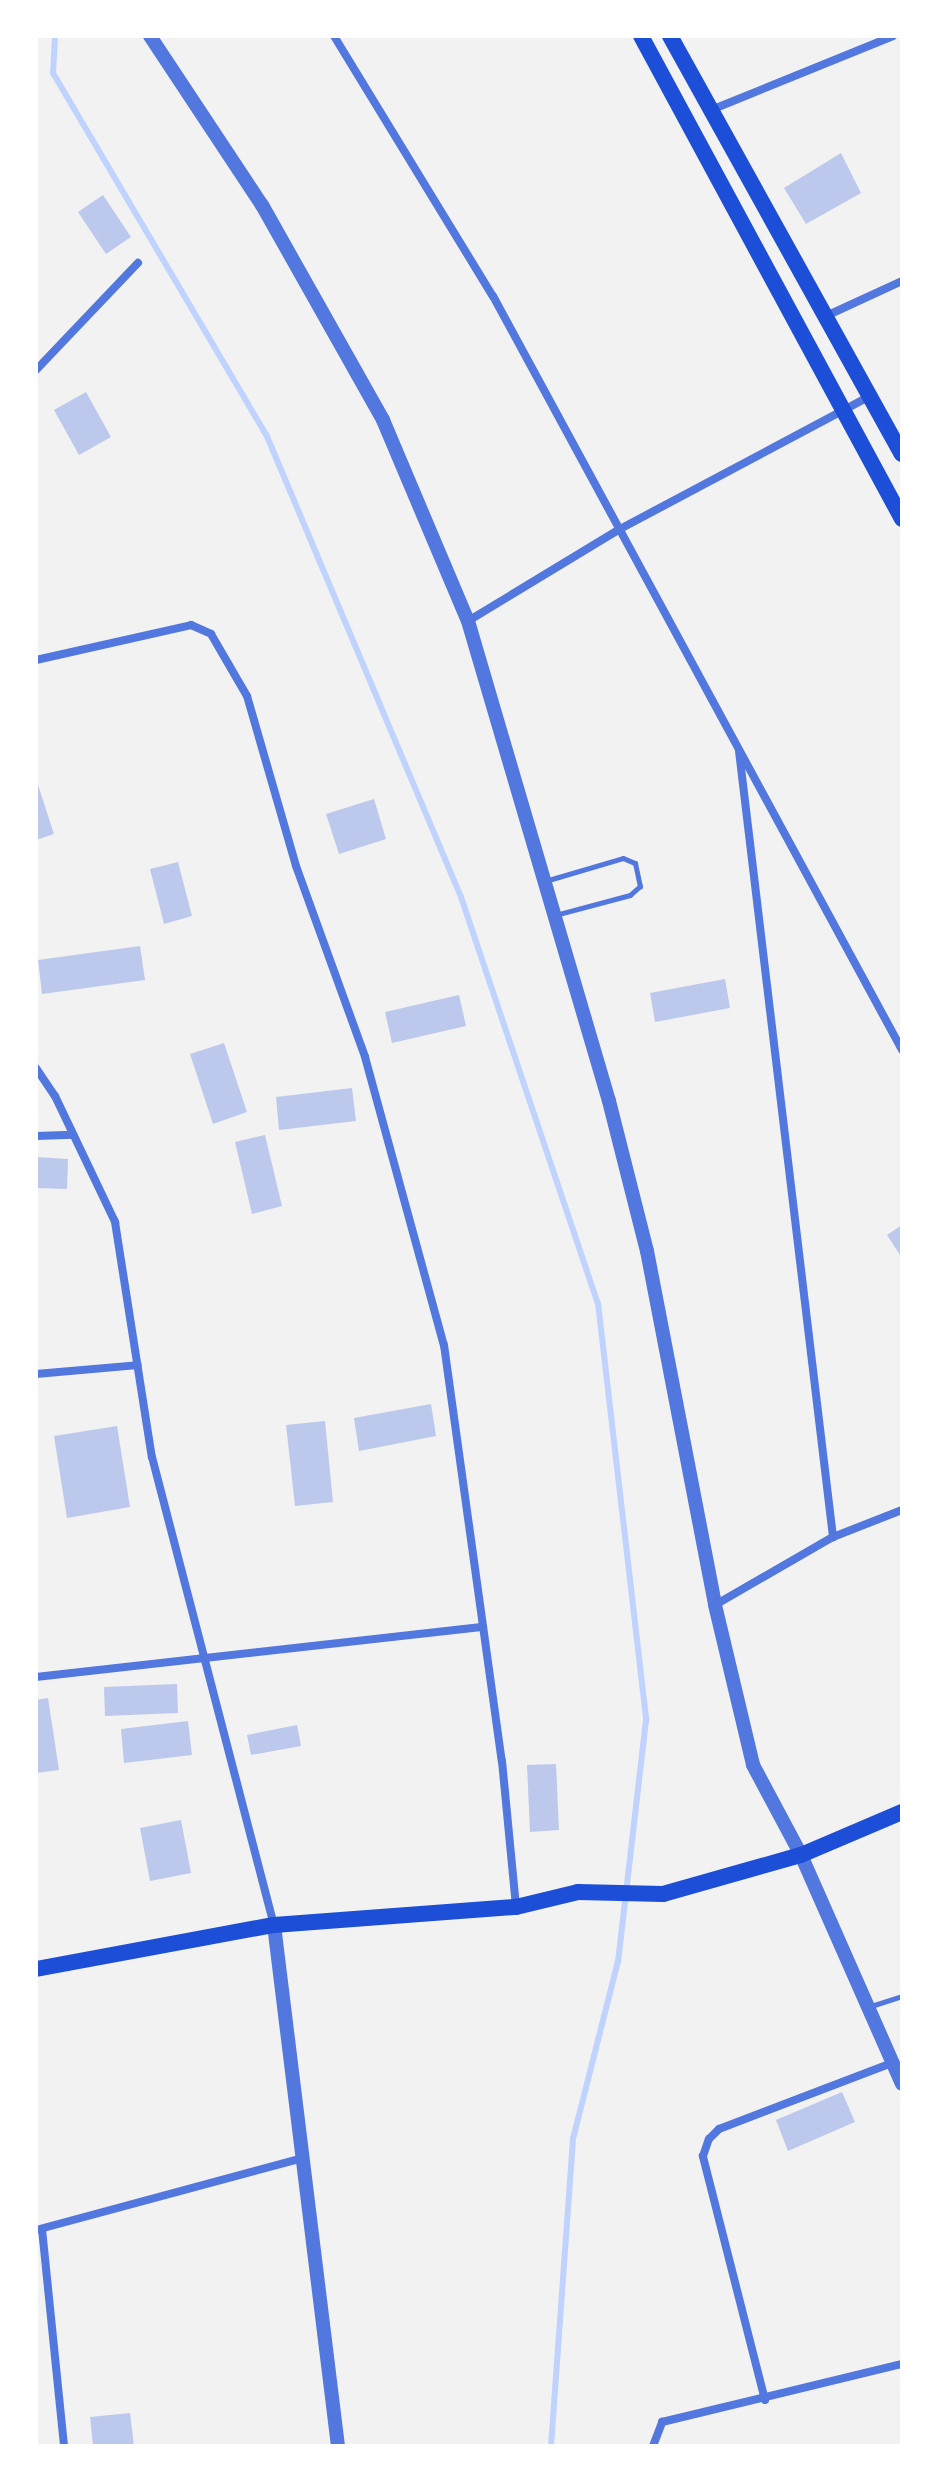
<!DOCTYPE html>
<html>
<head>
<meta charset="utf-8">
<style>
	body { margin:0 }
	#map { position:relative; width:938px; height:2482px; overflow:hidden; background:#f2f2f2; font-family:"Roboto Condensed",sans-serif }
	div>[style] { position:absolute }
	.stream>* { height:6px; margin:-3px; padding:0 3px; transform-origin:3px; border-radius:3px; background:#bfd3fe }
	.building>* { inset:0; background:#bdc9ec }
	.service>* { height:5px; margin:-2.5px; padding:0 2.5px; transform-origin:2.5px; border-radius:2.5px; background:#5277de }
	.minor>* { height:8px; margin:-4px; padding:0 4px; transform-origin:4px; border-radius:4px; background:#5277de }
	.tertiary>* { height:14px; margin:-7px; padding:0 7px; transform-origin:7px; border-radius:7px; background:#5277de }
	.secondary>* { height:16px; margin:-8px; padding:0 8px; transform-origin:8px; border-radius:8px; background:#1d4ed8 }
	span { translate:-50% -50%; white-space:nowrap; text-align:center; line-height:1.15; -webkit-text-stroke:8px #fff; paint-order:stroke }
	.frame { position:absolute; inset:0; border:38px solid #fff; pointer-events:none }
</style>
</head>
<body>
<div id="map">
	<div class="stream">
		<div style="left:55px;top:36px;width:37px;rotate:93deg"></div>
		<div style="left:53px;top:73px;width:419px;rotate:59.5deg"></div>
		<div style="left:266px;top:434px;width:502px;rotate:67.16deg"></div>
		<div style="left:461px;top:897px;width:428px;rotate:71.4deg"></div>
		<div style="left:598px;top:1303px;width:420px;rotate:83.4deg"></div>
		<div style="left:646px;top:1720px;width:243px;rotate:96.6deg"></div>
		<div style="left:618px;top:1961px;width:184px;rotate:104.2deg"></div>
		<div style="left:573px;top:2139px;width:308px;rotate:94.1deg"></div>
	</div>
	<div class="building">
		<div style="clip-path:polygon(841px 153px,861px 193px,806px 224px,784px 188px)"></div>
		<div style="clip-path:polygon(103px 195px,131px 237px,106px 254px,78px 212px)"></div>
		<div style="clip-path:polygon(86px 392px,111px 437px,79px 455px,54px 410px)"></div>
		<div style="clip-path:polygon(37px 782px,54px 834px,36px 840px,36px 783px)"></div>
		<div style="clip-path:polygon(374px 799px,386px 839px,339px 854px,326px 814px)"></div>
		<div style="clip-path:polygon(178px 862px,192px 916px,164px 924px,150px 869px)"></div>
		<div style="clip-path:polygon(140px 946px,145px 980px,42px 994px,38px 960px)"></div>
		<div style="clip-path:polygon(725px 979px,730px 1008px,655px 1022px,650px 993px)"></div>
		<div style="clip-path:polygon(459px 995px,466px 1026px,392px 1043px,385px 1012px)"></div>
		<div style="clip-path:polygon(224px 1043px,247px 1112px,213px 1124px,190px 1054px)"></div>
		<div style="clip-path:polygon(352px 1088px,356px 1121px,279px 1130px,276px 1097px)"></div>
		<div style="clip-path:polygon(265px 1135px,282px 1206px,252px 1214px,235px 1142px)"></div>
		<div style="clip-path:polygon(36px 1157px,68px 1159px,67px 1189px,36px 1188px)"></div>
		<div style="clip-path:polygon(902px 1225px,902px 1258px,887px 1235px)"></div>
		<div style="clip-path:polygon(431px 1404px,436px 1436px,359px 1451px,354px 1418px)"></div>
		<div style="clip-path:polygon(325px 1421px,333px 1502px,295px 1506px,286px 1425px)"></div>
		<div style="clip-path:polygon(117px 1426px,130px 1507px,67px 1518px,54px 1436px)"></div>
		<div style="clip-path:polygon(177px 1684px,178px 1713px,105px 1716px,104px 1687px)"></div>
		<div style="clip-path:polygon(48px 1698px,59px 1770px,36px 1773px,36px 1700px)"></div>
		<div style="clip-path:polygon(188px 1721px,192px 1755px,124px 1763px,121px 1729px)"></div>
		<div style="clip-path:polygon(297px 1725px,301px 1746px,251px 1755px,247px 1735px)"></div>
		<div style="clip-path:polygon(556px 1764px,559px 1830px,530px 1832px,527px 1765px)"></div>
		<div style="clip-path:polygon(181px 1820px,191px 1873px,150px 1881px,140px 1828px)"></div>
		<div style="clip-path:polygon(842px 2092px,855px 2122px,788px 2151px,776px 2120px)"></div>
		<div style="clip-path:polygon(130px 2413px,134px 2446px,93px 2446px,90px 2417px)"></div>
	</div>
	<div class="service">
		<div style="left:545px;top:881px;width:81px;rotate:-16.4deg"></div>
		<div style="left:623px;top:858px;width:13px;rotate:23deg"></div>
		<div style="left:635px;top:863px;width:24px;rotate:78deg"></div>
		<div style="left:640px;top:886px;width:13px;rotate:138deg"></div>
		<div style="left:630px;top:895px;width:78px;rotate:165.1deg"></div>
		<div style="left:871px;top:2006px;width:33px;rotate:-18deg"></div>
	</div>
	<div class="minor">
		<div style="left:334px;top:36px;width:305px;rotate:58.6deg"></div>
		<div style="left:493px;top:296px;width:858px;rotate:61.52deg"></div>
		<div style="left:711px;top:110px;width:196px;rotate:-22.1deg"></div>
		<div style="left:826px;top:316px;width:84px;rotate:-24.7deg"></div>
		<div style="left:36px;top:370px;width:148px;rotate:-46.4deg"></div>
		<div style="left:468px;top:621px;width:178px;rotate:-31.2deg"></div>
		<div style="left:620px;top:529px;width:283px;rotate:-28deg"></div>
		<div style="left:36px;top:660px;width:159px;rotate:-12.7deg"></div>
		<div style="left:191px;top:625px;width:22px;rotate:24deg"></div>
		<div style="left:211px;top:634px;width:72px;rotate:59.9deg"></div>
		<div style="left:247px;top:696px;width:177px;rotate:73.9deg"></div>
		<div style="left:296px;top:866px;width:203px;rotate:70.1deg"></div>
		<div style="left:365px;top:1057px;width:299px;rotate:74.7deg"></div>
		<div style="left:444px;top:1345px;width:420px;rotate:82.1deg"></div>
		<div style="left:502px;top:1761px;width:147px;rotate:84.5deg"></div>
		<div style="left:739px;top:751px;width:792px;rotate:83.18deg"></div>
		<div style="left:36px;top:1068px;width:34px;rotate:56deg"></div>
		<div style="left:55px;top:1096px;width:140px;rotate:64.5deg"></div>
		<div style="left:115px;top:1222px;width:238px;rotate:81.1deg"></div>
		<div style="left:152px;top:1457px;width:484px;rotate:75.4deg"></div>
		<div style="left:36px;top:1136px;width:37px;rotate:-2deg"></div>
		<div style="left:36px;top:1374px;width:102px;rotate:-5deg"></div>
		<div style="left:715px;top:1605px;width:136px;rotate:-30deg"></div>
		<div style="left:833px;top:1537px;width:74px;rotate:-21.4deg"></div>
		<div style="left:36px;top:1677px;width:446px;rotate:-6.4deg"></div>
		<div style="left:42px;top:2229px;width:218px;rotate:84.2deg"></div>
		<div style="left:36px;top:2230px;width:276px;rotate:-15.1deg"></div>
		<div style="left:765px;top:2400px;width:252px;rotate:-104.3deg"></div>
		<div style="left:703px;top:2156px;width:18px;rotate:-71deg"></div>
		<div style="left:709px;top:2139px;width:14px;rotate:-45deg"></div>
		<div style="left:719px;top:2129px;width:185px;rotate:-20.9deg"></div>
		<div style="left:653px;top:2446px;width:26px;rotate:-69deg"></div>
		<div style="left:662px;top:2422px;width:247px;rotate:-13.6deg"></div>
	</div>
	<div class="tertiary">
		<div style="left:150px;top:36px;width:203px;rotate:56.5deg"></div>
		<div style="left:262px;top:205px;width:247px;rotate:60.6deg"></div>
		<div style="left:383px;top:420px;width:218px;rotate:67.1deg"></div>
		<div style="left:468px;top:621px;width:500px;rotate:73.63deg"></div>
		<div style="left:609px;top:1101px;width:155px;rotate:75.8deg"></div>
		<div style="left:647px;top:1251px;width:360px;rotate:79.1deg"></div>
		<div style="left:715px;top:1605px;width:164px;rotate:76.6deg"></div>
		<div style="left:753px;top:1765px;width:102px;rotate:61.9deg"></div>
		<div style="left:801px;top:1855px;width:250px;rotate:66.2deg"></div>
		<div style="left:274px;top:1925px;width:525px;rotate:83deg"></div>
	</div>
	<div class="secondary">
		<div style="left:641px;top:36px;width:549px;rotate:61.61deg"></div>
		<div style="left:670px;top:36px;width:478px;rotate:61deg"></div>
		<div style="left:36px;top:1969px;width:242px;rotate:-10.5deg"></div>
		<div style="left:274px;top:1925px;width:243px;rotate:-4.3deg"></div>
		<div style="left:516px;top:1907px;width:64px;rotate:-13.6deg"></div>
		<div style="left:578px;top:1892px;width:85px;rotate:1.3deg"></div>
		<div style="left:663px;top:1894px;width:143px;rotate:-15.8deg"></div>
		<div style="left:801px;top:1855px;width:110px;rotate:-23.1deg"></div>
	</div>
	<div class="frame"></div>
</div>
</body>
</html>
